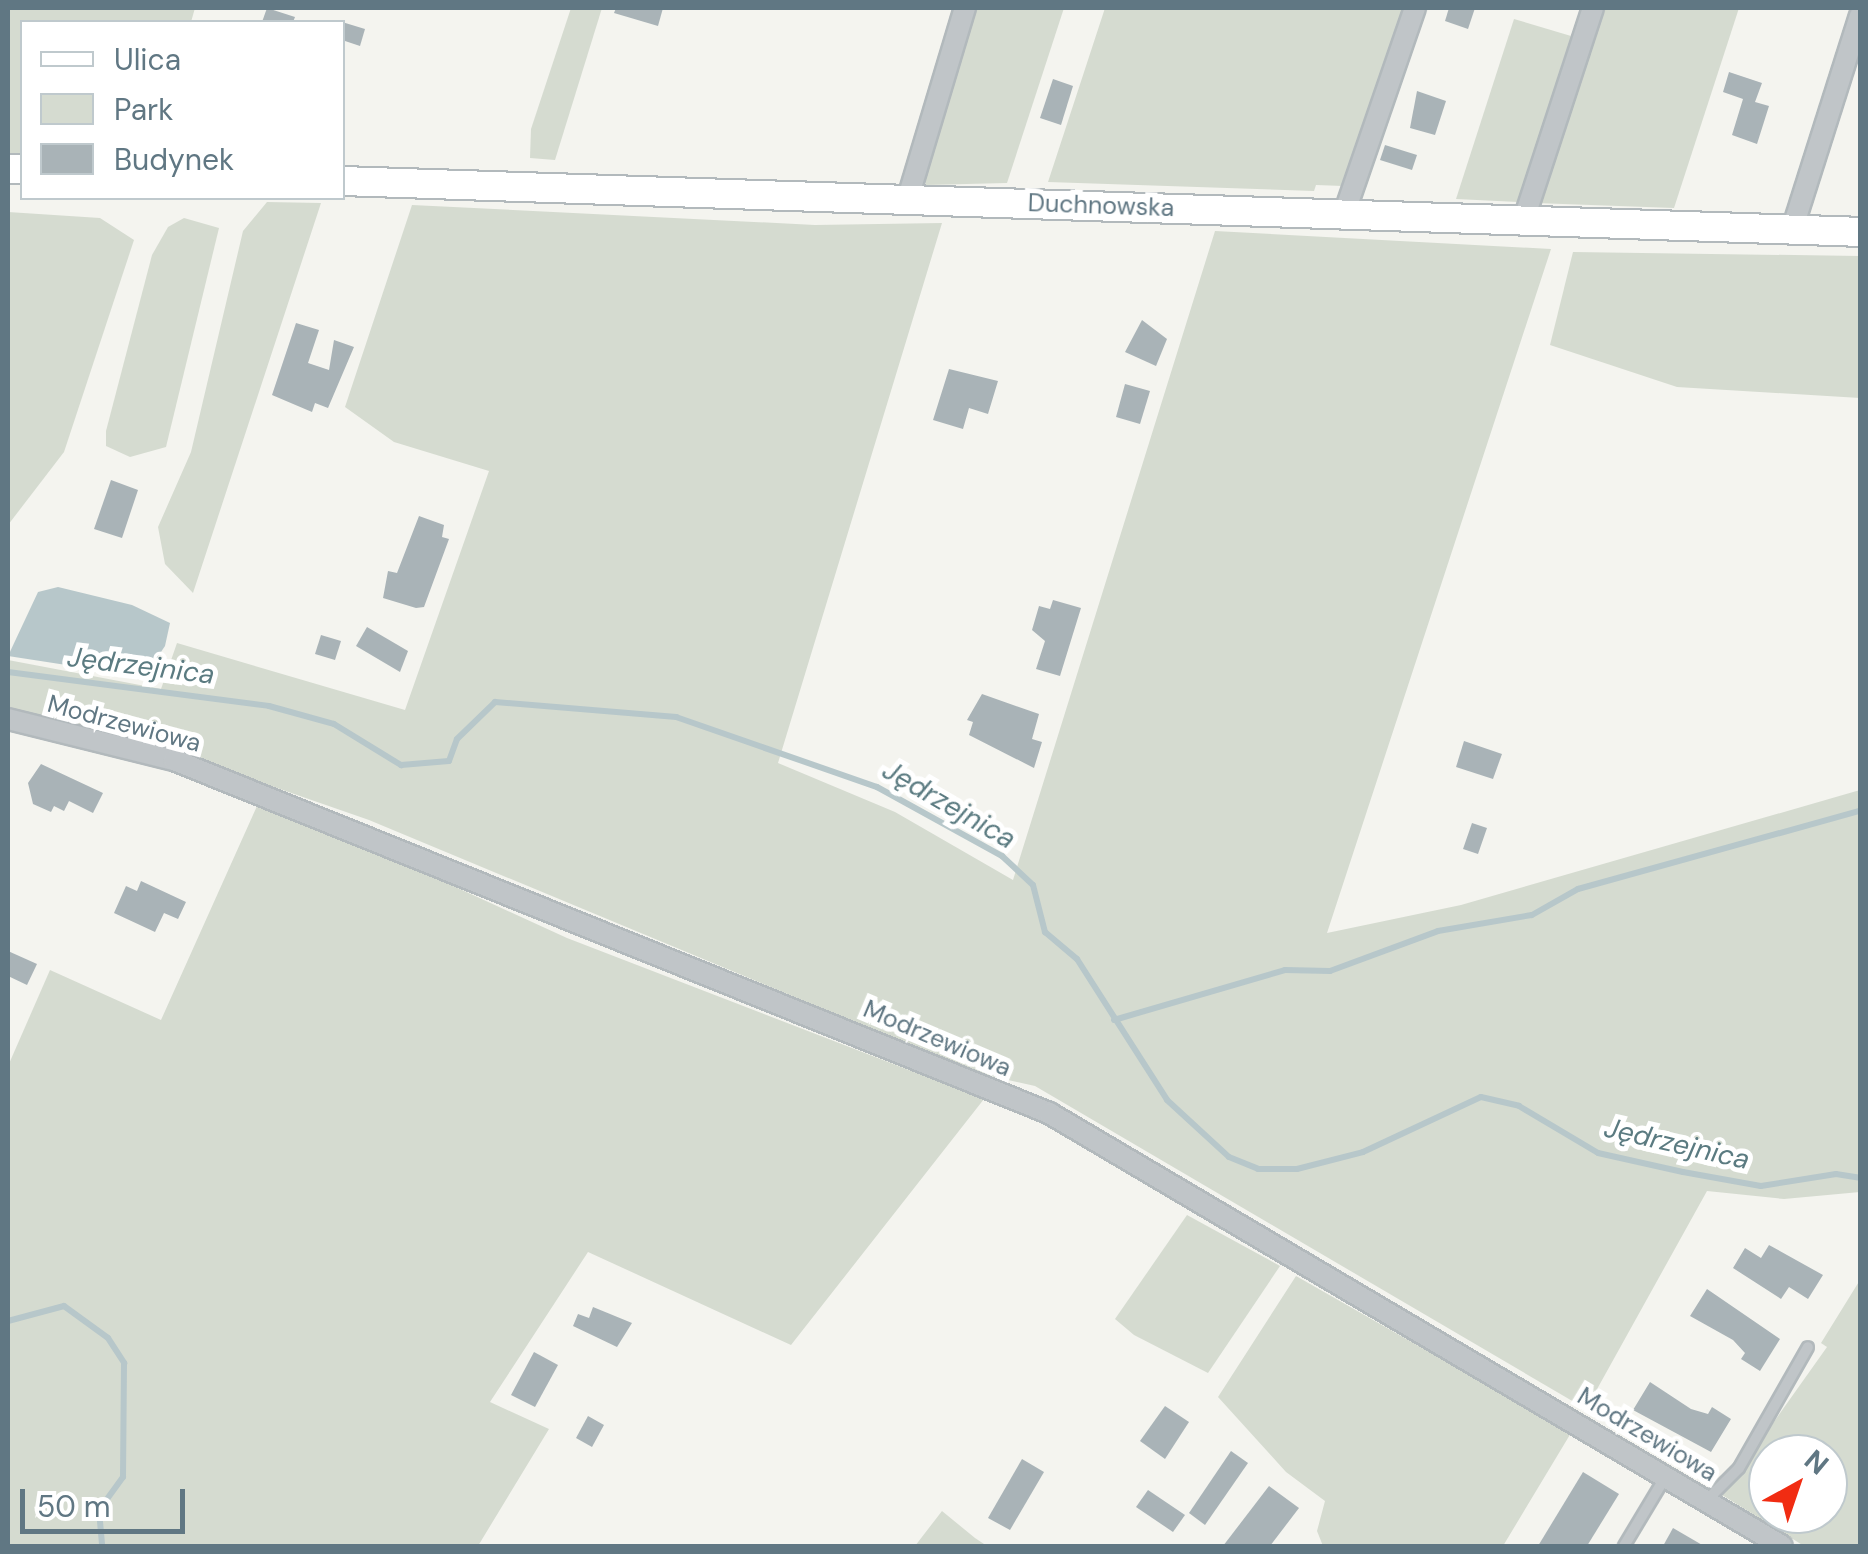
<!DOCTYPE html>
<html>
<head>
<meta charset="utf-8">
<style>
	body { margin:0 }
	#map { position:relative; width:1868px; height:1554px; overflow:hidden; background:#f4f4ef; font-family:"DM Sans",sans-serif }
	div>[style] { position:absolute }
	.green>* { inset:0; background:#d5dbd0 }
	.water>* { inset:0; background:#b7c7ca }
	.stream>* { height:6px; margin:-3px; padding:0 3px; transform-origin:3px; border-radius:3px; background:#b7c7ca }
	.building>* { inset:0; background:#a9b3b7 }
	.roads { filter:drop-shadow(2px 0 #b2b9bc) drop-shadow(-2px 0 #b2b9bc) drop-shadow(0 2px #b2b9bc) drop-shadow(0 -2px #b2b9bc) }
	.lane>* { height:10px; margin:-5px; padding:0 5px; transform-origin:5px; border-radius:5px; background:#c0c5c8 }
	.street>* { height:20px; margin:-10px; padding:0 10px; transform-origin:10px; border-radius:10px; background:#c0c5c8 }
	.secondary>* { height:28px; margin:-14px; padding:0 14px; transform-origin:14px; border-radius:14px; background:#fff }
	span { translate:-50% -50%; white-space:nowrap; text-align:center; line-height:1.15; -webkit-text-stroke:10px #fff; paint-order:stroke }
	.street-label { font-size:25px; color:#607783 }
	.water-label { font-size:28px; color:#5b7b81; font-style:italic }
	.frame { position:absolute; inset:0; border:10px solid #607783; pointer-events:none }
	.legend { position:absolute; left:20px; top:20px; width:325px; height:180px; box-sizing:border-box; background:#fff; border:2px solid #bfc9cd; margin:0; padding:12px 18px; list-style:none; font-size:30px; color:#607783 }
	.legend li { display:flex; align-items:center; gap:20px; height:50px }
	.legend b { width:50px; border:2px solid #bfc9cd }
	.north { position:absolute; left:1748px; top:1434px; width:100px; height:100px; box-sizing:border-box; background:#fff; border:2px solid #bfc9cd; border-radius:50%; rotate:40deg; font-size:28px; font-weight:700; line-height:40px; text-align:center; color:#607783 }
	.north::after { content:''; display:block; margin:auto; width:35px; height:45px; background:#f12c12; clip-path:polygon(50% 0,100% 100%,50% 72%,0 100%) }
	.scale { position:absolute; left:20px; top:1489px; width:165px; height:45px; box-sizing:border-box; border:5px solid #607783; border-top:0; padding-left:12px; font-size:30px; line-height:35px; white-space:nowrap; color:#607783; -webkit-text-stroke:8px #fff; paint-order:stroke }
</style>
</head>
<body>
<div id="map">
	<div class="green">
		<div style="clip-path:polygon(8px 8px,195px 8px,191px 22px,22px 22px,22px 154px,8px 153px)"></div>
		<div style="clip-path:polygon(571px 8px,602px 8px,555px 160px,530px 158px,531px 129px)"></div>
		<div style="clip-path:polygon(974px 8px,1064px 8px,1007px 183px,926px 185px,922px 175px)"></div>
		<div style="clip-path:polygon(1105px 8px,1404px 8px,1343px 186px,1316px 185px,1314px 191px,1048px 182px)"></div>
		<div style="clip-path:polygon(1598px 8px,1739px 8px,1674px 208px,1535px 203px)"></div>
		<div style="clip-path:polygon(1514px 19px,1571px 36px,1518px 202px,1456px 199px)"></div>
		<div style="clip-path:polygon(267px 202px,321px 203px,193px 593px,165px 564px,158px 527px,191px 452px,243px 231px)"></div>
		<div style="clip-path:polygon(412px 205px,815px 225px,942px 223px,778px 763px,895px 812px,1013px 880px,1215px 231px,1551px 249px,1327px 933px,1461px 905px,1860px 790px,1860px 1192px,1784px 1199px,1707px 1191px,1586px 1409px,1035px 1086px,977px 1073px,369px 820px,145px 742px,8px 708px,8px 660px,161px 689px,177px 643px,405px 710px,489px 471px,394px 442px,345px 407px)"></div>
		<div style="clip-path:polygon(8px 212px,100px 218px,134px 240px,64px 452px,8px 525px)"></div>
		<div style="clip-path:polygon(184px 218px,219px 228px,166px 447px,130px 457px,106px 446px,106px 431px,152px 255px,168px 227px)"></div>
		<div style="clip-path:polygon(1573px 252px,1860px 256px,1860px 398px,1677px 387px,1550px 345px)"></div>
		<div style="clip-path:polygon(257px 806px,388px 856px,567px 938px,984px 1099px,791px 1345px,588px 1252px,490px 1402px,549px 1429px,478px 1546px,8px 1546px,8px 1066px,50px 970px,161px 1020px)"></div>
		<div style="clip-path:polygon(1187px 1215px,1280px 1266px,1208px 1373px,1134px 1335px,1115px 1319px)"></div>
		<div style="clip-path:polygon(1296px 1276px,1571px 1433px,1503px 1546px,1323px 1546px,1317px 1531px,1325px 1501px,1286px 1472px,1218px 1397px)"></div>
		<div style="clip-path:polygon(evenodd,1860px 1280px,1860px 1546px,1804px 1546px,1722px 1495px,1827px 1347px,1821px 1343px,1860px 1280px,1768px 1454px,1828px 1454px,1828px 1514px,1768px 1514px,1768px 1454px)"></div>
		<div style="clip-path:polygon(942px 1511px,975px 1538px,987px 1546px,915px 1546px)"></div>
	</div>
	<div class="water">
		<div style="clip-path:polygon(58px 587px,132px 605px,170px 623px,165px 646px,144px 677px,8px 656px,38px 592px)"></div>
	</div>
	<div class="stream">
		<div style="left:8px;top:672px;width:263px;rotate:7.4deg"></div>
		<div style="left:269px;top:706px;width:67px;rotate:15.5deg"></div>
		<div style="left:334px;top:724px;width:79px;rotate:31.5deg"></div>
		<div style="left:401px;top:765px;width:48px;rotate:-4.8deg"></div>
		<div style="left:449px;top:761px;width:23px;rotate:-70deg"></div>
		<div style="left:457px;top:739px;width:53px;rotate:-44.2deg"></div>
		<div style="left:495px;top:702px;width:182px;rotate:4.7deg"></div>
		<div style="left:676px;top:717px;width:213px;rotate:19.2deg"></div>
		<div style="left:877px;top:787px;width:143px;rotate:28.9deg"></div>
		<div style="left:1002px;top:856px;width:42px;rotate:43.1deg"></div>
		<div style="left:1033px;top:885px;width:49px;rotate:75.7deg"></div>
		<div style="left:1045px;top:932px;width:42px;rotate:40.2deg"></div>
		<div style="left:1077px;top:959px;width:167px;rotate:57.4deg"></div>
		<div style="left:1167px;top:1100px;width:84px;rotate:42.6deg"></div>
		<div style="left:1229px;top:1157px;width:31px;rotate:22deg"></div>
		<div style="left:1258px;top:1169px;width:39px"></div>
		<div style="left:1297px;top:1169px;width:68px;rotate:-14.4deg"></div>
		<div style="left:1363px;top:1152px;width:130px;rotate:-25deg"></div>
		<div style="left:1481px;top:1097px;width:39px;rotate:13deg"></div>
		<div style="left:1519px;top:1106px;width:92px;rotate:30.7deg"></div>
		<div style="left:1598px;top:1153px;width:87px;rotate:12.6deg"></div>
		<div style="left:1683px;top:1172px;width:79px;rotate:10.2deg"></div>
		<div style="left:1761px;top:1186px;width:76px;rotate:-9.1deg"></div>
		<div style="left:1836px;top:1174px;width:24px;rotate:9deg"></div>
		<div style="left:1114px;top:1020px;width:178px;rotate:-16.3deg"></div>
		<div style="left:1285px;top:970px;width:45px;rotate:1.3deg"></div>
		<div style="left:1330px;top:971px;width:115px;rotate:-20.3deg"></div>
		<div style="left:1438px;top:931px;width:95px;rotate:-9.7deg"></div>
		<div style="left:1532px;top:915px;width:53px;rotate:-29.5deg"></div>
		<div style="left:1578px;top:889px;width:293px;rotate:-15.5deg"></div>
		<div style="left:8px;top:1321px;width:58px;rotate:-15deg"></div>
		<div style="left:64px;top:1306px;width:54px;rotate:36deg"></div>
		<div style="left:108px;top:1338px;width:30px;rotate:57deg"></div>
		<div style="left:124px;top:1363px;width:114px;rotate:90.5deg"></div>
		<div style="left:123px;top:1477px;width:41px;rotate:126deg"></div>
		<div style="left:99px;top:1510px;width:36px;rotate:85deg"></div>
	</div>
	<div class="building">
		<div style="clip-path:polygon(267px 8px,295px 17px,293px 22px,262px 22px)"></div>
		<div style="clip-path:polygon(616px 8px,663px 8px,658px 26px,614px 13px)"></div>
		<div style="clip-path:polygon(1449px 8px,1475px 8px,1468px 29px,1445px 21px)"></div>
		<div style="clip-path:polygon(342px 22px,365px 29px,360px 46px,342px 40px)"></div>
		<div style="clip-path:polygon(1729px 72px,1762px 83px,1755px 102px,1769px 106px,1757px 144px,1732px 135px,1743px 99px,1723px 92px)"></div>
		<div style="clip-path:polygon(1053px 79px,1073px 86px,1061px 125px,1040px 118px)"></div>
		<div style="clip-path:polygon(1417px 91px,1446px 101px,1435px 135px,1410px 128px)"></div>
		<div style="clip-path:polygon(1385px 145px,1417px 155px,1412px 170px,1380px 160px)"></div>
		<div style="clip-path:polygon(1142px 320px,1167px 339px,1156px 366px,1125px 352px)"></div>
		<div style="clip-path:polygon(296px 323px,319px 330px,308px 363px,329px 370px,334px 340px,354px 347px,328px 408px,315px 403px,312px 412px,272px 395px)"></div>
		<div style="clip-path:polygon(949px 369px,998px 381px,988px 414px,969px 408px,963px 429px,933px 420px)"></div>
		<div style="clip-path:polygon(1125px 384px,1150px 391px,1140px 424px,1116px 417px)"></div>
		<div style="clip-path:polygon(111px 480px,138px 490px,122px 538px,94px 529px)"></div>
		<div style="clip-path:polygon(419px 516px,444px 525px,442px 537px,449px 539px,424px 607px,416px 608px,383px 598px,388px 571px,397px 573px)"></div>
		<div style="clip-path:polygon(1053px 600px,1081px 608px,1060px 676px,1036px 669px,1045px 641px,1032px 630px,1039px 606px,1050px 609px)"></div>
		<div style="clip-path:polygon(367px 627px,408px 651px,400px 672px,356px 646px)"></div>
		<div style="clip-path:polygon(321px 635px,341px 641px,335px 660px,315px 654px)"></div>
		<div style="clip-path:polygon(982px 694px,1039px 714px,1032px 739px,1042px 742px,1034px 768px,969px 735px,973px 722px,967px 720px)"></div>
		<div style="clip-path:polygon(1464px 741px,1502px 754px,1493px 779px,1456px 767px)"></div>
		<div style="clip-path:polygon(41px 764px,103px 793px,93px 813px,69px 801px,64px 811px,54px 806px,51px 812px,33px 804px,28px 783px)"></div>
		<div style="clip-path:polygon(1472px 823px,1487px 828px,1478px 854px,1463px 849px)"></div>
		<div style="clip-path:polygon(141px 881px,186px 902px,178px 919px,164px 913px,155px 932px,114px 913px,126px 886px,137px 891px)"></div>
		<div style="clip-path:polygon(8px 951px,37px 964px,27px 985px,8px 976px)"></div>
		<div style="clip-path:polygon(1769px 1245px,1823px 1275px,1808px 1299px,1789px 1287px,1781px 1299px,1733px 1268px,1745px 1248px,1761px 1258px)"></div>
		<div style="clip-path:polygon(1707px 1289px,1780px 1339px,1760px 1371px,1741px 1359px,1745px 1353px,1733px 1340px,1690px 1316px)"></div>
		<div style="clip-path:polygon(593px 1307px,632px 1323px,617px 1347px,573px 1326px,578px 1314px,589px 1318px)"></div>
		<div style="clip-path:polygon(534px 1352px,558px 1365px,535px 1407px,511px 1395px)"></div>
		<div style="clip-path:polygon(1650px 1382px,1691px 1409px,1708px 1414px,1712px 1407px,1731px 1419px,1711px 1452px,1633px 1410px)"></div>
		<div style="clip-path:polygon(1165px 1406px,1189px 1422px,1165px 1459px,1140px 1441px)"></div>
		<div style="clip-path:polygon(588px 1416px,604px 1425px,592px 1447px,576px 1438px)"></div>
		<div style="clip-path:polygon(1231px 1451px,1248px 1463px,1205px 1525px,1189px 1513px)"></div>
		<div style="clip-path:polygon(1022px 1459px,1044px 1472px,1010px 1530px,988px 1518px)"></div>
		<div style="clip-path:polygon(1583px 1472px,1619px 1494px,1587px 1546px,1538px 1546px)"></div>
		<div style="clip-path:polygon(1269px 1486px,1299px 1508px,1270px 1546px,1223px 1546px)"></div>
		<div style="clip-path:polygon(1148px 1490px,1185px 1515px,1173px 1532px,1136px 1507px)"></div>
		<div style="clip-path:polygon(1673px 1528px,1704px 1546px,1663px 1546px)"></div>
	</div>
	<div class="roads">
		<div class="lane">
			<div style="left:1707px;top:1500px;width:45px;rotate:-45deg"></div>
			<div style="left:1739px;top:1468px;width:139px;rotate:-60.3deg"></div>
			<div style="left:1624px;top:1546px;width:82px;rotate:-59deg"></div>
		</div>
		<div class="street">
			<div style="left:907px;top:201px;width:202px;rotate:-73.3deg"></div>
			<div style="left:1343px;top:217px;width:221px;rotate:-71deg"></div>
			<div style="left:1523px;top:222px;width:225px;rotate:-71.9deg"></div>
			<div style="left:1792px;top:230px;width:225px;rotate:-72.4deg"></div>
			<div style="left:8px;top:719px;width:171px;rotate:13.9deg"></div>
			<div style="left:174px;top:760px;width:944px;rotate:21.97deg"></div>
			<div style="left:1049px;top:1113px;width:851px;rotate:30.57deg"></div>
		</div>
		<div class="secondary">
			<div style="left:8px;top:169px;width:14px"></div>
			<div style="left:342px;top:181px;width:1519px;rotate:1.92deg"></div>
		</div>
	</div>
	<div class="street-label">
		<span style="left:1101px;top:206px;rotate:2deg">Duchnowska</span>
		<span style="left:124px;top:724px;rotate:15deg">Modrzewiowa</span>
		<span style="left:937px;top:1039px;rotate:23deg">Modrzewiowa</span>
		<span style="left:1647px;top:1435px;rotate:31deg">Modrzewiowa</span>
	</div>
	<div class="water-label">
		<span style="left:141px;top:666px;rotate:7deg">Jędrzejnica</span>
		<span style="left:949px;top:805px;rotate:30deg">Jędrzejnica</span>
		<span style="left:1677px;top:1144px;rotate:13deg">Jędrzejnica</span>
	</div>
	<div class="frame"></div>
	<ul class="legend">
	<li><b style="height:12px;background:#fff"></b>Ulica</li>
	<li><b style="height:28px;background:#d5dbd0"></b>Park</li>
	<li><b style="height:28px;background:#a9b3b7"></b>Budynek</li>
	</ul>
	<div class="north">N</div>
	<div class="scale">50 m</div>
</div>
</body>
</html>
